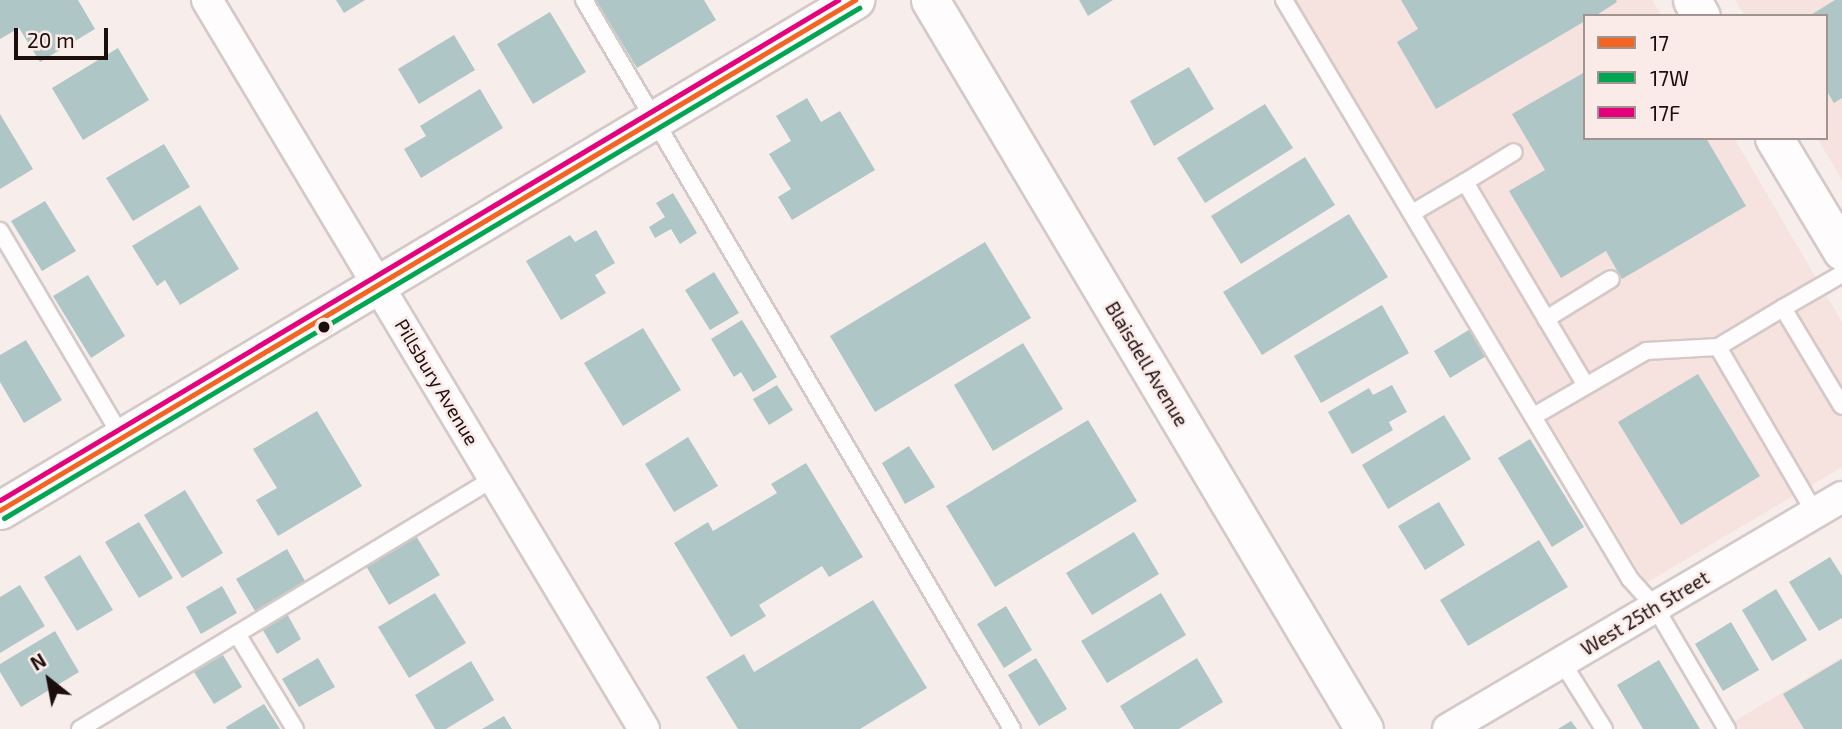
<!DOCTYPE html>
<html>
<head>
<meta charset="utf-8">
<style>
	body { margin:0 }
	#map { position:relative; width:1842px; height:729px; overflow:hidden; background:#f7eeec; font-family:"Exo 2",sans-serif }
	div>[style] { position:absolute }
	.built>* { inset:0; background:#f6e2de }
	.building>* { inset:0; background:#aec6c6 }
	.roads { filter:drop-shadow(2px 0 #d4c9c7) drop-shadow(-2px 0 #d4c9c7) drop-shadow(0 2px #d4c9c7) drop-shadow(0 -2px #d4c9c7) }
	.service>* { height:16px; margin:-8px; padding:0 8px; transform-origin:8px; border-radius:8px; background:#fefcfc }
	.minor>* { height:30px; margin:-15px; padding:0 15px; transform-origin:15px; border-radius:15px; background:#fefcfc }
	.tertiary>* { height:37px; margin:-18.5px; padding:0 18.5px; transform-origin:18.5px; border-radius:18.5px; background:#fefcfc }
	.bus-1>* { height:5px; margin:-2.5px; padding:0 2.5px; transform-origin:2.5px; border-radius:2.5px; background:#f26522 }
	.bus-2>* { height:5px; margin:-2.5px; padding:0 2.5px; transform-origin:2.5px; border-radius:2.5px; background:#00a651 }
	.bus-3>* { height:5px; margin:-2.5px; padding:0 2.5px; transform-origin:2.5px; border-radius:2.5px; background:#e5007d }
	.dots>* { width:19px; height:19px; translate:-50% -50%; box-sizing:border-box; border:4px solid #fbebe8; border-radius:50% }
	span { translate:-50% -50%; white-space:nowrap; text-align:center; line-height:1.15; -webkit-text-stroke:5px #fbebe8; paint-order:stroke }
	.street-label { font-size:19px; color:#1b0e0d }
	.legend { position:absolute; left:1583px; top:14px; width:245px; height:126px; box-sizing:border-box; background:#fbebe8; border:2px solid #a19390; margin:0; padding:9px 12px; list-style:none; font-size:21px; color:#1b0e0d }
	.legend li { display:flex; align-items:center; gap:14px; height:35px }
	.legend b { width:35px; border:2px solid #a19390 }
	.north { position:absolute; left:14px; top:645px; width:70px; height:70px; -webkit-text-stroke:5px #fbebe8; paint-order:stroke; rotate:329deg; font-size:19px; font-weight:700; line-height:28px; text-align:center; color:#1b0e0d }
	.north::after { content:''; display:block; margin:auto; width:24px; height:32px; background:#1b0e0d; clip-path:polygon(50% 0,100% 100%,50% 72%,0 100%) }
	.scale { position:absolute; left:14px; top:28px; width:94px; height:32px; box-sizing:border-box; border:4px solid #1b0e0d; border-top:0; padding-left:9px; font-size:21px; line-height:24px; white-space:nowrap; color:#1b0e0d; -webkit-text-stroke:5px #fbebe8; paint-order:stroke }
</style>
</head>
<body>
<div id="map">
	<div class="built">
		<div style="clip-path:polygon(1295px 0,1652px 0,1662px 16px,1585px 16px,1585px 138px,1734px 138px,1842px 322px,1842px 467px,1646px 583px)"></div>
		<div style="clip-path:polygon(1735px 0,1842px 0,1842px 180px,1817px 138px,1826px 138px,1826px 16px,1745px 16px)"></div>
		<div style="clip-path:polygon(1842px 657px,1842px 729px,1733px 729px,1730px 724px)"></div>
	</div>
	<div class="building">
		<div style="clip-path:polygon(0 0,78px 0,95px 29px,40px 62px,19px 28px,0 39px)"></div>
		<div style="clip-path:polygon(336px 0,365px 0,344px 13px)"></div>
		<div style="clip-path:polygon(596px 0,704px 0,716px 20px,637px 68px)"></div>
		<div style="clip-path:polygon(1079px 0,1113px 0,1088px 16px)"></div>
		<div style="clip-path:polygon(1401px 0,1616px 0,1617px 2px,1595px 16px,1585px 16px,1585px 21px,1436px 109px,1397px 42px,1418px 29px)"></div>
		<div style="clip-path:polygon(1835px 0,1842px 0,1842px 98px,1834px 103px,1826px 90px,1826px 16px,1809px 16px)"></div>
		<div style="clip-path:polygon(550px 12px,586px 72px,533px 104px,497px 44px)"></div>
		<div style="clip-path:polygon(454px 35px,475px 70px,419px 104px,398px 69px)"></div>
		<div style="clip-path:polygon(118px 48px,149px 100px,83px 140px,52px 88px)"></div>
		<div style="clip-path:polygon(1189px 67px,1214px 109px,1154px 146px,1130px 101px)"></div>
		<div style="clip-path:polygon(1585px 72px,1585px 138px,1706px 138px,1746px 206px,1622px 279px,1606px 251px,1561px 278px,1509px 191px,1545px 170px,1512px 114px)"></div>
		<div style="clip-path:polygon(480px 89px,503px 128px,421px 178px,404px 149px,426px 136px,420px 126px)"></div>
		<div style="clip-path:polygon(807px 98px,821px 122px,840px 111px,875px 170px,792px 220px,778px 197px,791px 189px,769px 154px,791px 141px,776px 116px)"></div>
		<div style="clip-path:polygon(1265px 104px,1293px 148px,1205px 203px,1177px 158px)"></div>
		<div style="clip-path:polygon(0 114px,33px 169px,0 189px)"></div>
		<div style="clip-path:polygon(164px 144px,190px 187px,133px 221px,106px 178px)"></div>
		<div style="clip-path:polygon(1305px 157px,1335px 205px,1241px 264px,1211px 216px)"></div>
		<div style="clip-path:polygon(673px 193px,697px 233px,680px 244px,671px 229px,655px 238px,649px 227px,665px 217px,656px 203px)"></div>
		<div style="clip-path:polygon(45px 201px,76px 251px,42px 271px,11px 221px)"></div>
		<div style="clip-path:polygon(200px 205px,239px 269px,180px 305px,165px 280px,157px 286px,132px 246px)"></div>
		<div style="clip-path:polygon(1349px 214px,1388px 277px,1262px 355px,1223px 292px)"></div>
		<div style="clip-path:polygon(596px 230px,615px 263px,595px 275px,606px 293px,561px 320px,526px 261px,570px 235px,575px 242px)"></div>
		<div style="clip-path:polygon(985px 242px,1031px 318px,875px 412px,830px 336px)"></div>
		<div style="clip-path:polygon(714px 272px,739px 313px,710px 330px,685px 290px)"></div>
		<div style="clip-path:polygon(88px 275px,125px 336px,91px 358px,53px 296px)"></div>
		<div style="clip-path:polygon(1382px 305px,1409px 353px,1321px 403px,1294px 356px)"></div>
		<div style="clip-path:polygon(742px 320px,777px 377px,753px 392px,741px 372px,734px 377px,711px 339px)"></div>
		<div style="clip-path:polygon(643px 328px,681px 390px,623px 426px,584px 363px)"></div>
		<div style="clip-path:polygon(1472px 328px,1488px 355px,1450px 378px,1434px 351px)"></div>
		<div style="clip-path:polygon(26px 340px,62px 400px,24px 423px,0 382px,0 355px)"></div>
		<div style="clip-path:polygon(1023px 343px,1063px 409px,993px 451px,954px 385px)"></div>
		<div style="clip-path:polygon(1698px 374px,1760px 476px,1681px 525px,1618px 422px)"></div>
		<div style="clip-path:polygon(777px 385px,793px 410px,769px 425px,753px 399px)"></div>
		<div style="clip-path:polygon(1392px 385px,1407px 412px,1389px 422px,1393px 430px,1352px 454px,1328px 412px,1369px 388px,1373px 395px)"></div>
		<div style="clip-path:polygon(317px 411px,362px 486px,278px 536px,256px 500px,277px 488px,253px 449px)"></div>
		<div style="clip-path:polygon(1444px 415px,1471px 459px,1388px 509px,1362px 465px)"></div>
		<div style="clip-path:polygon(1088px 420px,1137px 501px,995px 587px,946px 506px)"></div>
		<div style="clip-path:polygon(688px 437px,718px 486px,674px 512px,645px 464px)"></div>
		<div style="clip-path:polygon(1530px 439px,1584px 527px,1552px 547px,1498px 458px)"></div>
		<div style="clip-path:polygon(909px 446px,935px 487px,905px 504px,882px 463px)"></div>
		<div style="clip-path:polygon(806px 463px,863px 557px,829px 577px,822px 566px,759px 605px,766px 616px,731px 637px,674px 543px,708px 522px,713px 531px,777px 493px,771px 484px)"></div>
		<div style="clip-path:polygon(185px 490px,223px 553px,182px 578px,144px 515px)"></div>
		<div style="clip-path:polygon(1439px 502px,1465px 545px,1425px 570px,1398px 526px)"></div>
		<div style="clip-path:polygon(139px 522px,173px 578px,139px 598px,105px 542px)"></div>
		<div style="clip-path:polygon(1134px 532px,1159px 574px,1092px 615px,1066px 573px)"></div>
		<div style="clip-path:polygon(416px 536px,440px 575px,389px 605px,366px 566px)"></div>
		<div style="clip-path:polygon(1539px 540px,1568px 587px,1468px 646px,1440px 600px)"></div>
		<div style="clip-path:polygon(287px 549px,305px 581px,255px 611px,236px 579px)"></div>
		<div style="clip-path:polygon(80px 555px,113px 610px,77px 631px,44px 577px)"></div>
		<div style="clip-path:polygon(1830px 557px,1842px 576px,1842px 618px,1819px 631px,1789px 582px)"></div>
		<div style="clip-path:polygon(20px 585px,45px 626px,0 653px,0 597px)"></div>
		<div style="clip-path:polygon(222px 586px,237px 613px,201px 634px,186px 607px)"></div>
		<div style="clip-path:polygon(1776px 589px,1807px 640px,1772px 661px,1742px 610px)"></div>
		<div style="clip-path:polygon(435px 593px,466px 643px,409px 678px,378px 627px)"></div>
		<div style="clip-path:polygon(1161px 593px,1186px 635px,1107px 683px,1081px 641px)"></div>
		<div style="clip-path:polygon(873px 600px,927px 688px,860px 729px,738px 729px,706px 677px,744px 654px,754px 672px)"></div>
		<div style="clip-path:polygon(1006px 606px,1032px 650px,1004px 668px,977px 624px)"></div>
		<div style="clip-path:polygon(286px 612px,301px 639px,277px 654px,261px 627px)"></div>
		<div style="clip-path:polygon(1731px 622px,1759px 670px,1723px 691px,1695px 644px)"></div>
		<div style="clip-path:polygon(55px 631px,79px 672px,21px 707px,0 672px,0 664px)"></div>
		<div style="clip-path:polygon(223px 655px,242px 687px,214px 704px,194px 672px)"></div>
		<div style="clip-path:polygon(318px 658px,335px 687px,299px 707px,282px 679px)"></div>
		<div style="clip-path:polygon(1036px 658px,1067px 709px,1039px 726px,1008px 675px)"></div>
		<div style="clip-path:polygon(1197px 658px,1223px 702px,1179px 729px,1134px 729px,1120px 706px)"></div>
		<div style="clip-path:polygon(1842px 659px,1842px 729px,1804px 729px,1783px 694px)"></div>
		<div style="clip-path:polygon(1659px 660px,1700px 729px,1643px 729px,1617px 685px)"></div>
		<div style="clip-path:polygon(471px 661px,494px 700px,446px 729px,435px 729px,415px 695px)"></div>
		<div style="clip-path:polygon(264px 704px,280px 729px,227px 729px,226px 727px)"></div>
		<div style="clip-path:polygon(504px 716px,512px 729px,482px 729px)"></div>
		<div style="clip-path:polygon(1571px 721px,1577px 729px,1558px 729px)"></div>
	</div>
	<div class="roads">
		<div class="service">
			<div style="left:584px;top:0;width:845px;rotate:59.58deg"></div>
			<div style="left:1284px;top:0;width:675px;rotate:59.14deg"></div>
			<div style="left:1630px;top:579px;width:38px;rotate:48deg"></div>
			<div style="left:1655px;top:607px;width:142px;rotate:59.5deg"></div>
			<div style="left:1465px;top:182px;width:57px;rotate:-31.5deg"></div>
			<div style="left:1412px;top:213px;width:61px;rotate:-30.3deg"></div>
			<div style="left:1465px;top:182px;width:237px;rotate:59.3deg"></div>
			<div style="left:0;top:231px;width:239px;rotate:59.4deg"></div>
			<div style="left:1842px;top:274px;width:68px;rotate:150deg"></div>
			<div style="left:1783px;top:308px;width:114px;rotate:59deg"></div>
			<div style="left:1546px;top:319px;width:76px;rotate:-31.6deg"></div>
			<div style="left:1718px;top:347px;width:192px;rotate:59.7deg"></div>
			<div style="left:1534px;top:416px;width:129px;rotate:-30.1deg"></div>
			<div style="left:1646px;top:351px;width:72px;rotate:-3.2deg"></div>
			<div style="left:1718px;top:347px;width:76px;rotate:-31deg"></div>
			<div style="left:237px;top:634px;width:111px;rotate:58.6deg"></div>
			<div style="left:1562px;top:662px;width:79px;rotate:57.9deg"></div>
			<div style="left:80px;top:729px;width:485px;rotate:-31.2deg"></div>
		</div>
		<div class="minor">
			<div style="left:207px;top:0;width:850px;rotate:59.06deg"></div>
			<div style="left:1448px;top:729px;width:457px;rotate:-30.5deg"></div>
		</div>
		<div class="tertiary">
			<div style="left:930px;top:0;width:848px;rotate:59.23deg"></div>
			<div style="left:1692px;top:0;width:18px;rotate:61deg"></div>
			<div style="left:1774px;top:138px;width:132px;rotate:59deg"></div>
			<div style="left:0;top:510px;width:996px;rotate:-30.82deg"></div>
		</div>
	</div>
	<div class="bus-1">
		<div style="left:0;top:510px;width:996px;rotate:-30.82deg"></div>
	</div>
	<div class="bus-2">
		<div style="left:4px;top:518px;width:996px;rotate:-30.82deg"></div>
	</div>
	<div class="bus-3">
		<div style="left:0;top:500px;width:976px;rotate:-30.82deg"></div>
	</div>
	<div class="dots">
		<div style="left:324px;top:327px;background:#1b0e0d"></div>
	</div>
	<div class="street-label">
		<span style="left:1147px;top:364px;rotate:59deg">Blaisdell Avenue</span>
		<span style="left:437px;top:382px;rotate:59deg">Pillsbury Avenue</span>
		<span style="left:1645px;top:613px;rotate:-31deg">West 25th Street</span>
	</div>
	<ul class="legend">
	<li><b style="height:9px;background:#f26522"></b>17</li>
	<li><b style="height:9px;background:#00a651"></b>17W</li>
	<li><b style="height:9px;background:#e5007d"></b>17F</li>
	</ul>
	<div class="north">N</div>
	<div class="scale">20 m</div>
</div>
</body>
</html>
